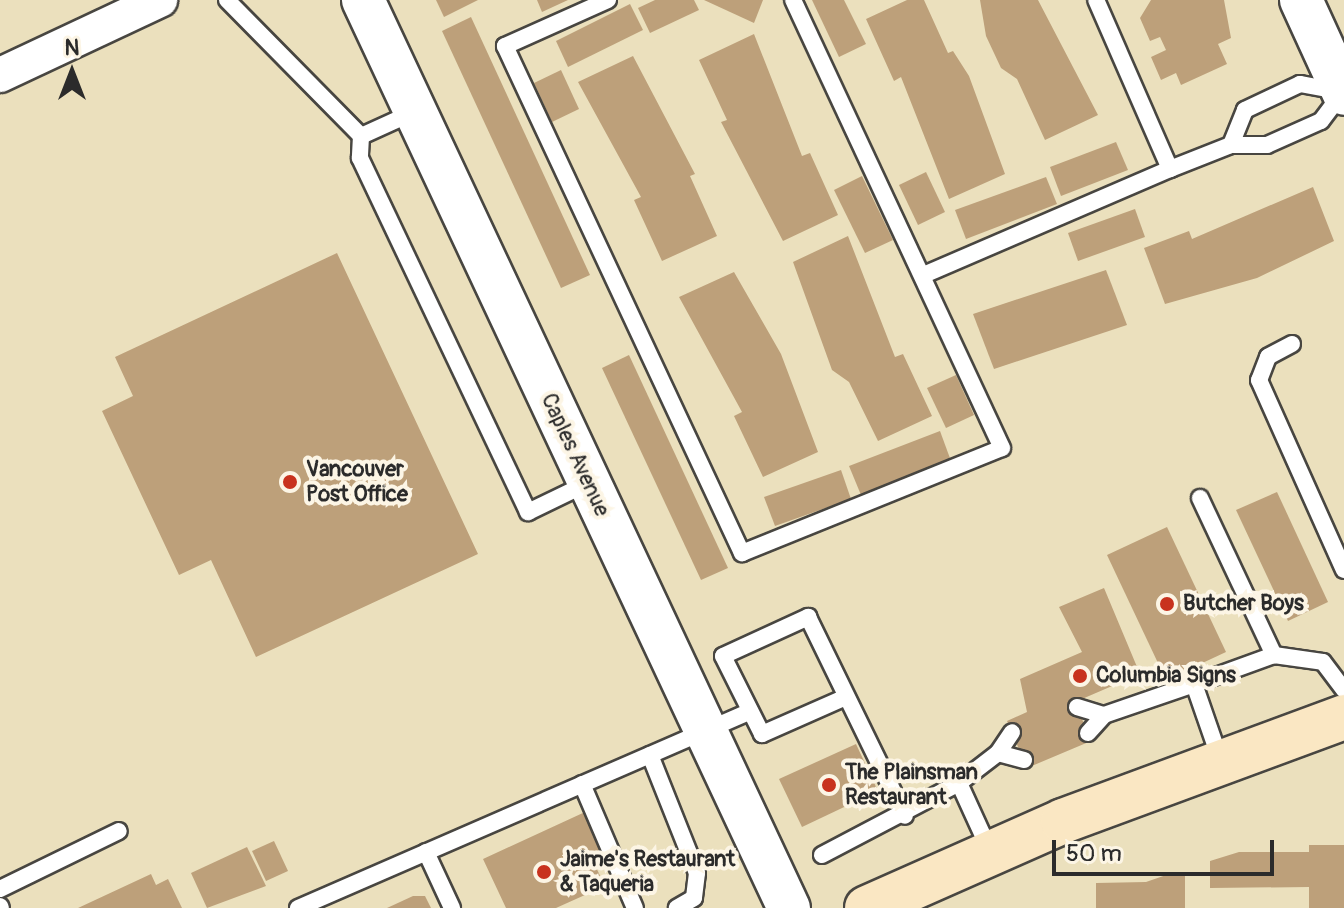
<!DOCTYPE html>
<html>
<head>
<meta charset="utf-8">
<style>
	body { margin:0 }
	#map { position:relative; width:1344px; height:908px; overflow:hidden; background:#ebe0bd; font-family:Pangolin,sans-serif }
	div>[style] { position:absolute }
	.building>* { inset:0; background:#bda07a }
	.roads { filter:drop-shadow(2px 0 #484641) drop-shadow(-2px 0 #484641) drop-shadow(0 2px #484641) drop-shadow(0 -2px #484641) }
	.service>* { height:16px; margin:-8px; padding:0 8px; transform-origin:8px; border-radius:8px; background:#fff }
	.minor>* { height:34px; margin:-17px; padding:0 17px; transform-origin:17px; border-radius:17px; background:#fff }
	.tertiary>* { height:42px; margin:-21px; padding:0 21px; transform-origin:21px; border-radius:21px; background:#fff }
	.secondary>* { height:44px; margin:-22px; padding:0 22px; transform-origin:22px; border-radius:22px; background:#fae7c3 }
	.dots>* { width:22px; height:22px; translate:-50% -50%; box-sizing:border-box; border:4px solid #fcf5e5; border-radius:50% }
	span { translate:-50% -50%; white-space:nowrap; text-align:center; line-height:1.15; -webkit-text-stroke:8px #fcf5e5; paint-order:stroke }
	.street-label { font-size:22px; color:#2b2b2b }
	.poi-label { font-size:22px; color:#2b2b2b; font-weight:700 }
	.left { translate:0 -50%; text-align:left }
	.north { position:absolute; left:32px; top:32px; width:80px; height:80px; -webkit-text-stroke:6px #fcf5e5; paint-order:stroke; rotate:0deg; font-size:22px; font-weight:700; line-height:32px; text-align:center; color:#2b2b2b }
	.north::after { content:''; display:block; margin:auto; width:28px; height:36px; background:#2b2b2b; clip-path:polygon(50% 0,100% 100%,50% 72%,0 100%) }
	.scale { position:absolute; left:1052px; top:840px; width:222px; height:36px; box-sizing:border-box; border:4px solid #2b2b2b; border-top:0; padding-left:10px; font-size:24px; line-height:28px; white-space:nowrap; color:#2b2b2b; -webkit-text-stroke:6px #fcf5e5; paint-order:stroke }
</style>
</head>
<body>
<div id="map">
	<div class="building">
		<div style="clip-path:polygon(436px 0,478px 0,444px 17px)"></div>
		<div style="clip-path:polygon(537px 0,568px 0,542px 12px)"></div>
		<div style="clip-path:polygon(655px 0,694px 0,699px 10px,650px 33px,638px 8px)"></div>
		<div style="clip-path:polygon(704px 0,763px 0,754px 23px)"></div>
		<div style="clip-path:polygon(812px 0,844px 0,866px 44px,839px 57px)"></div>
		<div style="clip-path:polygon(907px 0,924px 0,948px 53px,953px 51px,969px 76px,1005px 174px,949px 199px,901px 77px,894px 81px,866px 19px)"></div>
		<div style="clip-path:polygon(980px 0,1038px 0,1098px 115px,1045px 140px,1017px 79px,1001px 68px,986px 36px)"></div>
		<div style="clip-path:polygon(1151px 0,1224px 0,1231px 38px,1218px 44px,1227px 64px,1181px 85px,1176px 73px,1161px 80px,1151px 57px,1166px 50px,1160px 37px,1150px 41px,1140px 18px)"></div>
		<div style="clip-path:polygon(630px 4px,643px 30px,568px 67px,556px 41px)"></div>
		<div style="clip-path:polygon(471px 17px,590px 275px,561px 288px,442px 31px)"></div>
		<div style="clip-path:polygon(754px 34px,802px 156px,810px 153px,838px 215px,783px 241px,721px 122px,727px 120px,699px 60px)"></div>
		<div style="clip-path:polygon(633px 56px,695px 174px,690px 176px,717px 236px,662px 261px,634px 200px,641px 197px,578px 82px)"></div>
		<div style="clip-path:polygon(561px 70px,579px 109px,552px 122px,534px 83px)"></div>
		<div style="clip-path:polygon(1116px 142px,1128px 170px,1061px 196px,1050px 167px)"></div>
		<div style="clip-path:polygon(926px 172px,945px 212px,918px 225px,899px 185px)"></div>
		<div style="clip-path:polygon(862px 176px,893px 240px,865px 253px,834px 190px)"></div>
		<div style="clip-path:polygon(1046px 177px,1057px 204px,966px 239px,955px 210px)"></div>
		<div style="clip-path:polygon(1313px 187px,1334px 241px,1257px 278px,1165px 304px,1144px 248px,1189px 231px,1192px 239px)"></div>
		<div style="clip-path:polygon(1135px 209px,1145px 237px,1078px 261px,1068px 233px)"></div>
		<div style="clip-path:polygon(848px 236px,895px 357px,903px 354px,932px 416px,878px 441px,849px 382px,832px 370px,793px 262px)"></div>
		<div style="clip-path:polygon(337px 253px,478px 554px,256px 657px,211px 560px,179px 575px,102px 411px,133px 396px,115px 357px)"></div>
		<div style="clip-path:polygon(1106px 270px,1127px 325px,994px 369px,973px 314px)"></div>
		<div style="clip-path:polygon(734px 272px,781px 354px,818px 452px,763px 477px,734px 416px,742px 412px,679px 297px)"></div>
		<div style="clip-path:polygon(629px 355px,728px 568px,701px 580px,602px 368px)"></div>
		<div style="clip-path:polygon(956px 375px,974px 415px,946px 428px,927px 388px)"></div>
		<div style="clip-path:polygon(940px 431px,951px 461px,861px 495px,849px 466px)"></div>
		<div style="clip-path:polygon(841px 470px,851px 499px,775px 526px,764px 497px)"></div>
		<div style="clip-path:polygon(1277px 492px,1328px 602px,1288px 621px,1236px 510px)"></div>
		<div style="clip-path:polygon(1167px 527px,1226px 652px,1166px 680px,1107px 555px)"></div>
		<div style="clip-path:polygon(1104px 588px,1140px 674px,1075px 702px,1091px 741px,1027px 768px,1007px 721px,1027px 712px,1020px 679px,1082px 652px,1059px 607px)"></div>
		<div style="clip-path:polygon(856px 744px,878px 791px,802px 827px,779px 779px)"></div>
		<div style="clip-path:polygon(585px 812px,605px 853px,592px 859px,605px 886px,556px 908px,506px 908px,483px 859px)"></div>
		<div style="clip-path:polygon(274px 841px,288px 871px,266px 881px,252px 851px)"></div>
		<div style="clip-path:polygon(1309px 845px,1344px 845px,1344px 908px,1309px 908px,1309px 887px,1210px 888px,1210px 861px,1239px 852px,1309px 852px)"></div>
		<div style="clip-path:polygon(247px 847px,266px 886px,207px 908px,191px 873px)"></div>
		<div style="clip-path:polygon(1172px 873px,1185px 873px,1185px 908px,1096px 908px,1096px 883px,1146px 882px)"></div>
		<div style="clip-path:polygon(151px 874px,156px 885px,168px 879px,182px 908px,78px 908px)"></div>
		<div style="clip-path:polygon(413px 896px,425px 896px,431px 908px,387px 908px)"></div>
	</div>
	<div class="roads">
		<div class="service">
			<div style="left:227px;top:0;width:191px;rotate:45.4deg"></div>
			<div style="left:608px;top:0;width:113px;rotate:155.9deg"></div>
			<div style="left:505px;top:46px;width:560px;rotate:64.95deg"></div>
			<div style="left:742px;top:553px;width:280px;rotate:-22deg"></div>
			<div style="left:1002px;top:448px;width:494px;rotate:-115deg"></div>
			<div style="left:414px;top:112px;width:58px;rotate:155.6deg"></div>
			<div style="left:361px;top:136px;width:22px;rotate:93deg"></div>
			<div style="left:360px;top:158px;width:392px;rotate:64.6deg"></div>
			<div style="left:528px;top:512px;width:67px;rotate:-25.8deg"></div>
			<div style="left:1170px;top:169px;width:66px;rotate:-21.5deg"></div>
			<div style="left:1231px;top:145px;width:36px"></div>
			<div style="left:1267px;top:145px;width:59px;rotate:-24deg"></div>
			<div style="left:1321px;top:121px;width:36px;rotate:-53deg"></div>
			<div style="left:1343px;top:92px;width:44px;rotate:-169.5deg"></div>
			<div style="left:1300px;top:84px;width:61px;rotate:154.7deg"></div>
			<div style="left:1245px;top:110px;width:38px;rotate:112deg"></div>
			<div style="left:926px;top:274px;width:266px;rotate:-23.3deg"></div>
			<div style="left:1170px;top:169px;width:184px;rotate:-113.6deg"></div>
			<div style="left:1292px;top:344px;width:27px;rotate:152deg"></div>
			<div style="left:1268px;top:357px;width:25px;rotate:111deg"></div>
			<div style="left:1259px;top:380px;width:208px;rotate:65.9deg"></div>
			<div style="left:1200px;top:498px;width:174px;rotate:64.8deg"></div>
			<div style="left:846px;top:697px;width:92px;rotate:156.2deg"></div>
			<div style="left:762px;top:734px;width:87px;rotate:-116.6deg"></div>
			<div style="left:723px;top:656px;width:94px;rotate:-24.6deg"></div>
			<div style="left:808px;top:617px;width:221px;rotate:64deg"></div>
			<div style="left:1077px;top:707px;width:28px;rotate:17deg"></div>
			<div style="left:1088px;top:733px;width:24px;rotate:-48deg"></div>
			<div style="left:1104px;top:715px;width:95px;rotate:-19deg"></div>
			<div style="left:998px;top:753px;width:25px;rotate:-56deg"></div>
			<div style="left:650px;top:755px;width:127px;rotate:68.3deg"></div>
			<div style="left:697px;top:873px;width:25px;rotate:97deg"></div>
			<div style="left:694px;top:898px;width:20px;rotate:150deg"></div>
			<div style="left:1220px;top:759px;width:79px;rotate:-109.1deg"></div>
			<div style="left:1194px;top:684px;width:85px;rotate:-19.9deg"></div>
			<div style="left:1274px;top:655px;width:49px;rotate:8.1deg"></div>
			<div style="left:1323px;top:662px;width:35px;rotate:53deg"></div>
			<div style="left:582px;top:784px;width:135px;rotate:66.9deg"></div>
			<div style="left:990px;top:851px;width:75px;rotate:-114.5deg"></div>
			<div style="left:959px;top:783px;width:49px;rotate:-37.6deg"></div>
			<div style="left:998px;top:753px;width:27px;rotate:15deg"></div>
			<div style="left:426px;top:852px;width:62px;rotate:65.1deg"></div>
			<div style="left:822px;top:855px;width:155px;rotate:-27.7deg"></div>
			<div style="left:0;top:889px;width:132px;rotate:-26deg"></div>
			<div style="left:0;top:906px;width:2px;rotate:63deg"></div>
			<div style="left:298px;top:908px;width:493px;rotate:-23.5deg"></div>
		</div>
		<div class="minor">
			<div style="left:0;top:75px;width:177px;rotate:-25.1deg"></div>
		</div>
		<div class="tertiary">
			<div style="left:363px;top:0;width:1003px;rotate:64.87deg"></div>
			<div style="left:1301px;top:0;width:103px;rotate:65.4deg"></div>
		</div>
		<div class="secondary">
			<div style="left:867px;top:908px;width:214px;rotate:-23.9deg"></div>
			<div style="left:1063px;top:821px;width:300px;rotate:-20.3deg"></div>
		</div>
	</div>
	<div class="dots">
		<div style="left:290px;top:482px;background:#c8321e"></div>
		<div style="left:1167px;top:604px;background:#c8321e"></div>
		<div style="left:1080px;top:676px;background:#c8321e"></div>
		<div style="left:829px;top:785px;background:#c8321e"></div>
		<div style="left:544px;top:872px;background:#c8321e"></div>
	</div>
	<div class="street-label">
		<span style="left:575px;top:455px;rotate:65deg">Caples Avenue</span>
	</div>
	<div class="poi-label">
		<span class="left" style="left:306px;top:482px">Vancouver<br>Post Office</span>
		<span class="left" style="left:1183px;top:604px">Butcher Boys</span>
		<span class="left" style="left:1096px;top:676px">Columbia Signs</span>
		<span class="left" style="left:845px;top:785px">The Plainsman<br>Restaurant</span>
		<span class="left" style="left:560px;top:872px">Jaime's Restaurant<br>&amp; Taqueria</span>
	</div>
	<div class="north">N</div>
	<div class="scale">50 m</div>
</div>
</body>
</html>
